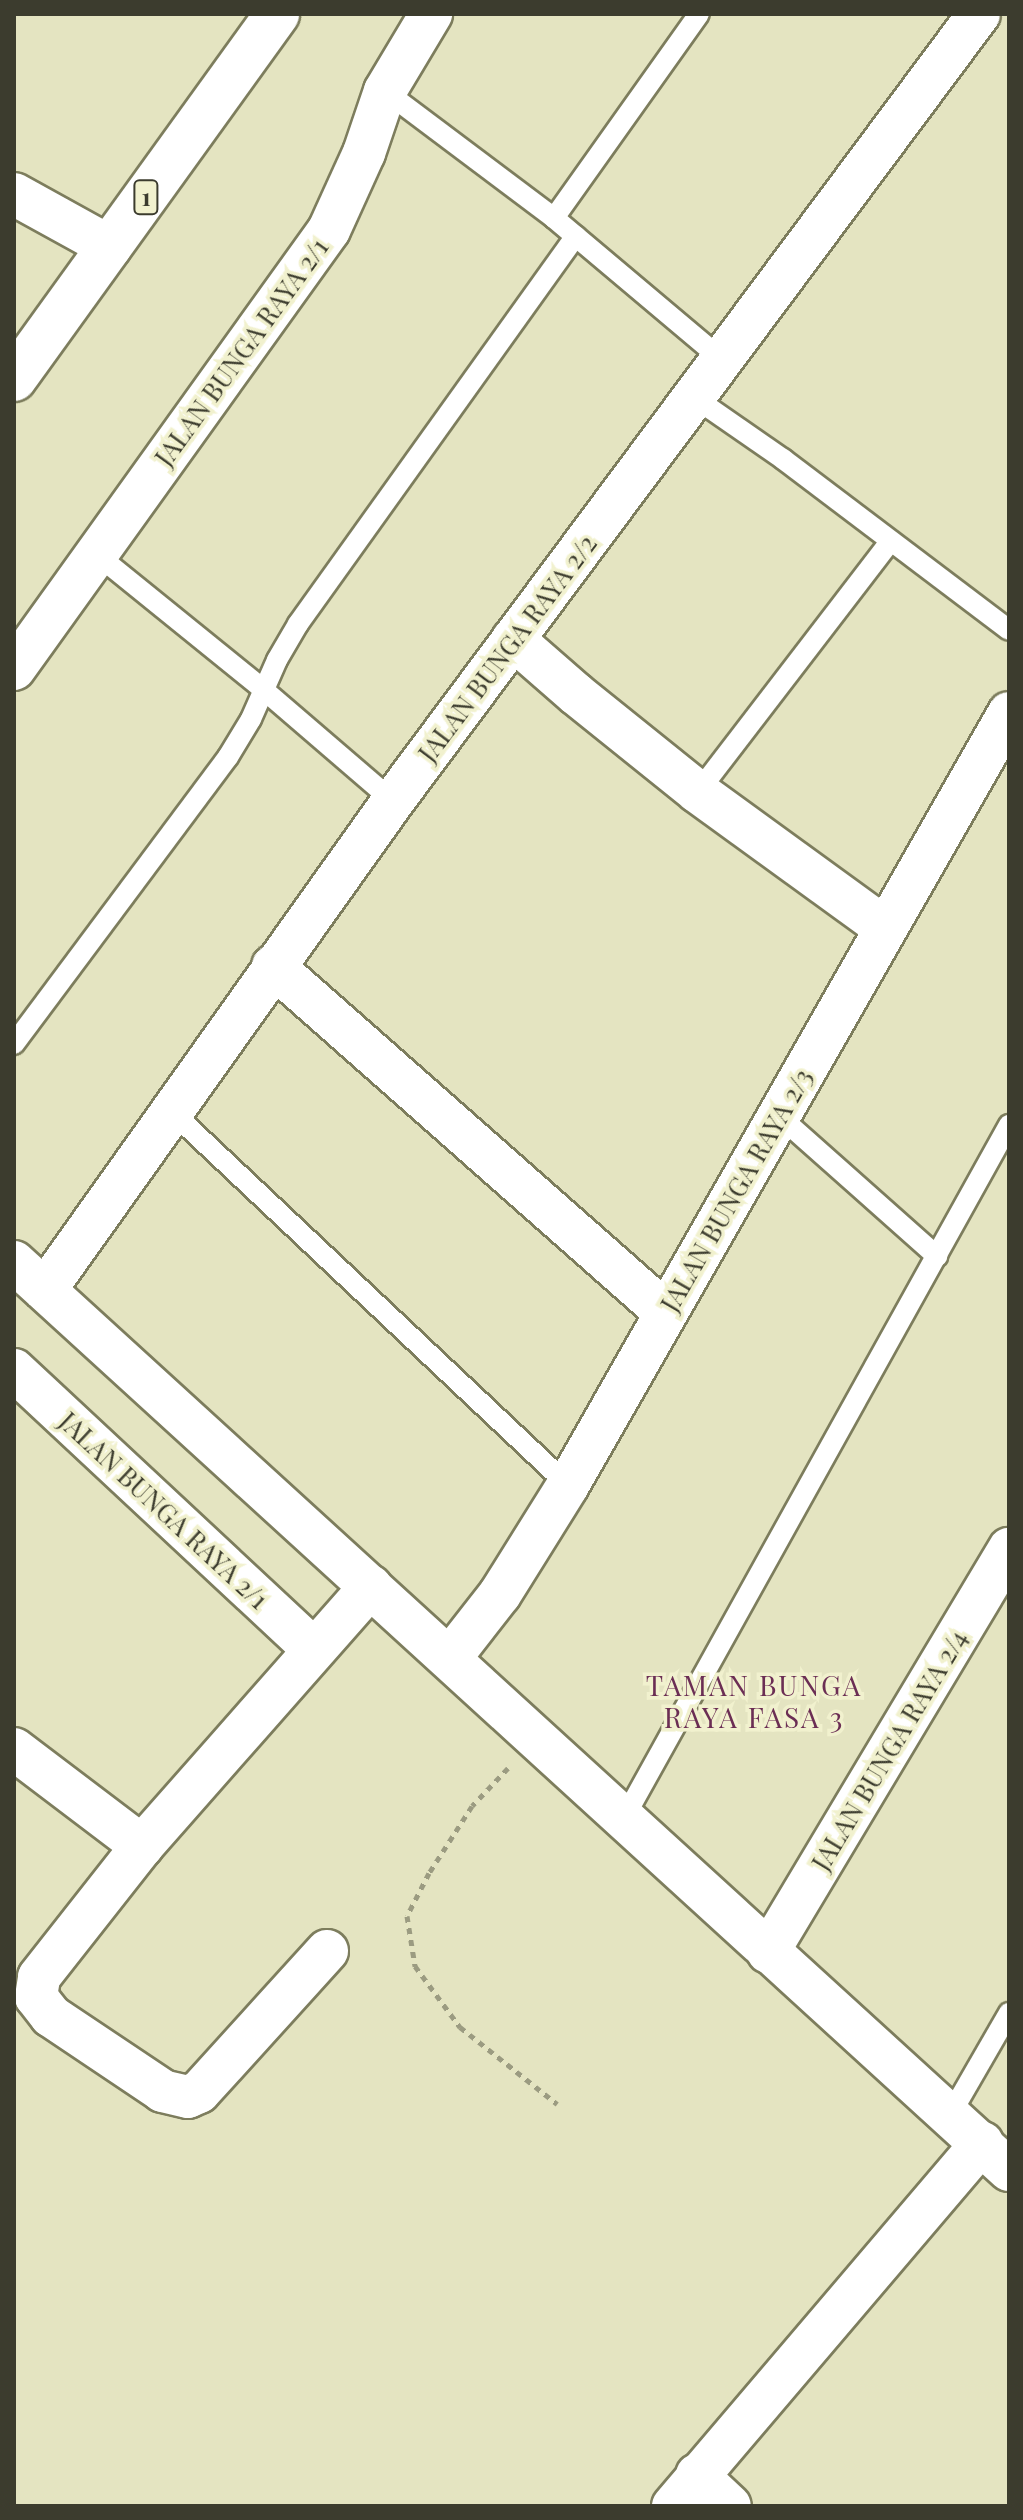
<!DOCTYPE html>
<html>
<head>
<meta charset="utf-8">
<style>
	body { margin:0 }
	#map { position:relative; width:1023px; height:2520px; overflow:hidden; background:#e4e4c1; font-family:"Playfair Display",serif }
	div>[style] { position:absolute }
	.path>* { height:5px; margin-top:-2.5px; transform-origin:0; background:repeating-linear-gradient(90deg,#9b9b81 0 6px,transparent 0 12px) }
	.roads { filter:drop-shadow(2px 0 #7d7d5d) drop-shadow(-2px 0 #7d7d5d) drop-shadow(0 2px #7d7d5d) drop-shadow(0 -2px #7d7d5d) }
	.lane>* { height:20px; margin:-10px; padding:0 10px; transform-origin:10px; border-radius:10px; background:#fff }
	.street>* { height:42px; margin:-21px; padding:0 21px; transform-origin:21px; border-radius:21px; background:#fff }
	.primary>* { height:44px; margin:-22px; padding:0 22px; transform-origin:22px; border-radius:22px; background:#fff }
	span { translate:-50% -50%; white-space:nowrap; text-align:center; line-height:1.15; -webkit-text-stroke:7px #f1f1ce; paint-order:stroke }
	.shield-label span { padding:2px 6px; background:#f1f1ce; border:2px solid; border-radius:6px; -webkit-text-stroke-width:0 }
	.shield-label { font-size:24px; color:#3c3c2e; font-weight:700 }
	.street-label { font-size:26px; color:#3c3c2e }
	.neighbourhood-label { font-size:28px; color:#6b2e54; letter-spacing:2px }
	.frame { position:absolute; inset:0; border:16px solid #3c3c2e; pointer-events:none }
</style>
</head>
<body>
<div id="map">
	<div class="path">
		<div style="left:508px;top:1768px;width:52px;rotate:133.5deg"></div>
		<div style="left:472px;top:1806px;width:80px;rotate:122.7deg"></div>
		<div style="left:429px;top:1873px;width:48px;rotate:117.1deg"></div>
		<div style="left:407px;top:1916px;width:51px;rotate:80.9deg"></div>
		<div style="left:415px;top:1966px;width:76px;rotate:53.6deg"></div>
		<div style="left:460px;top:2027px;width:124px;rotate:38.4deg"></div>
	</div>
	<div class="roads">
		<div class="lane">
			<div style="left:385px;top:91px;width:211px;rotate:36.9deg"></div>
			<div style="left:554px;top:218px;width:222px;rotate:40.1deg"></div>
			<div style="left:554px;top:218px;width:250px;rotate:-54.6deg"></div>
			<div style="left:692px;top:396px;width:111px;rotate:34.7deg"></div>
			<div style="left:783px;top:459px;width:283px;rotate:37.1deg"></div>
			<div style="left:95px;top:553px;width:218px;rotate:39deg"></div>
			<div style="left:264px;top:690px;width:170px;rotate:40.7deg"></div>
			<div style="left:698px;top:792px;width:315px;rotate:-52.5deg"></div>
			<div style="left:14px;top:1044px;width:358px;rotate:-53.3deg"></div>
			<div style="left:228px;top:757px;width:44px;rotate:-58.8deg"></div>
			<div style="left:251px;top:719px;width:64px;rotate:-66.2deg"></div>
			<div style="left:277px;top:660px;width:42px;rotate:-59.7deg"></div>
			<div style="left:298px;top:624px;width:477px;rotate:-54.4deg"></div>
			<div style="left:171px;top:1111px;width:545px;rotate:43.29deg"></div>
			<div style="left:778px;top:1115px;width:213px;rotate:41.6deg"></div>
			<div style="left:624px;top:1818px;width:793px;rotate:-60.95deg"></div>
			<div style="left:950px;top:2115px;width:118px;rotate:-60deg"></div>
		</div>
		<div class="street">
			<div style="left:14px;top:194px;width:110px;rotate:28.9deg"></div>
			<div style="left:513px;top:639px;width:84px;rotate:41.1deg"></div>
			<div style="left:576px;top:694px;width:156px;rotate:38.8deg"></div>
			<div style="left:698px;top:792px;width:231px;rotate:36deg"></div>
			<div style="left:14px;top:669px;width:540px;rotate:-54.34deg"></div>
			<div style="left:329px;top:230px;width:85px;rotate:-65.6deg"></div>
			<div style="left:364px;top:153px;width:65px;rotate:-71.3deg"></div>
			<div style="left:385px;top:91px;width:90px;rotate:-59.1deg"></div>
			<div style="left:273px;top:966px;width:524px;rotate:41.44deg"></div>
			<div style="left:14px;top:1262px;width:1347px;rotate:42.38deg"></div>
			<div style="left:45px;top:1290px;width:600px;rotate:-54.56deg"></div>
			<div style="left:393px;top:801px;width:981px;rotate:-53.33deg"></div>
			<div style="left:14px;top:1370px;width:410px;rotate:43deg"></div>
			<div style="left:450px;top:1658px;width:81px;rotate:-52deg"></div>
			<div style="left:500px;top:1594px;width:128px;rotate:-58deg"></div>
			<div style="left:568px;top:1485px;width:889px;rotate:-60.26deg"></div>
			<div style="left:14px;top:1749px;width:161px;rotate:37.2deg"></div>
			<div style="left:327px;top:1951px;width:190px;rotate:132.2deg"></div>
			<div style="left:199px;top:2092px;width:12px;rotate:156deg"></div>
			<div style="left:188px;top:2097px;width:26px;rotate:-167deg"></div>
			<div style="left:163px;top:2091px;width:135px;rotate:-146.2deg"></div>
			<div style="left:51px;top:2016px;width:24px;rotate:-128deg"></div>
			<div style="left:36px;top:1997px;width:20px;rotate:-81deg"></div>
			<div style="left:39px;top:1977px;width:167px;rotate:-51.8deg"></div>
			<div style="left:142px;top:1846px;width:346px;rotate:-48.6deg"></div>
			<div style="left:768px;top:1952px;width:470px;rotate:-59.1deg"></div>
			<div style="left:697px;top:2475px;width:45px;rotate:43.2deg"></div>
			<div style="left:673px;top:2506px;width:477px;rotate:-49.6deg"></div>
		</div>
		<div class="primary">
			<div style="left:14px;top:379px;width:450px;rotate:-54.2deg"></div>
		</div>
	</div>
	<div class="shield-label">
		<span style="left:146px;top:197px">1</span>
	</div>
	<div class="street-label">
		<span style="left:241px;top:352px;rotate:-54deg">JALAN BUNGA RAYA 2/1</span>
		<span style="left:507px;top:648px;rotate:-53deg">JALAN BUNGA RAYA 2/2</span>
		<span style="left:736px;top:1190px;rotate:-60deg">JALAN BUNGA RAYA 2/3</span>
		<span style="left:164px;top:1510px;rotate:43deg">JALAN BUNGA RAYA 2/1</span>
		<span style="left:889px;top:1750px;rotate:-59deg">JALAN BUNGA RAYA 2/4</span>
	</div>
	<div class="neighbourhood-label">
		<span style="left:754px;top:1701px">TAMAN BUNGA<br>RAYA FASA 3</span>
	</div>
	<div class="frame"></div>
</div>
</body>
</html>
